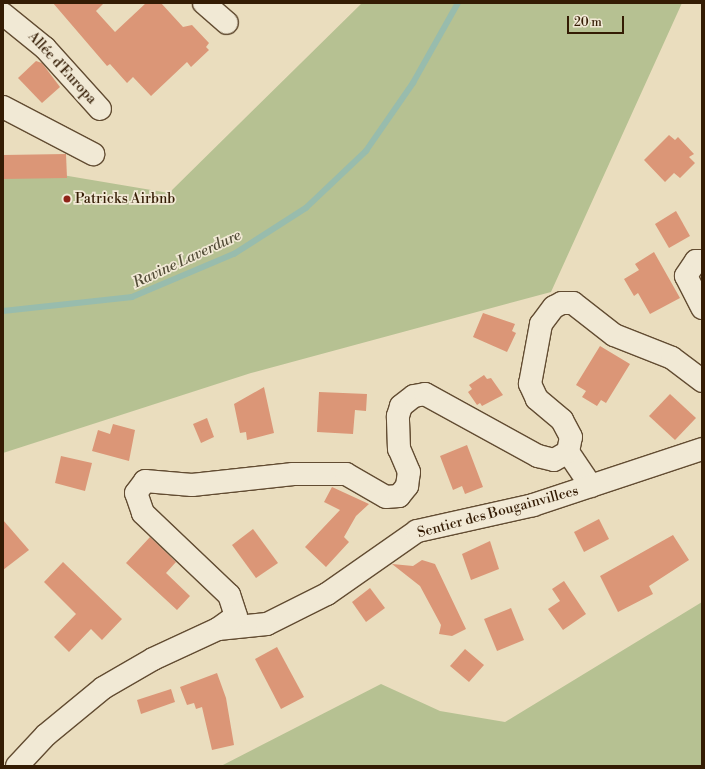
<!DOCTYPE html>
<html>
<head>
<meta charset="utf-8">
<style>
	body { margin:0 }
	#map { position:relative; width:705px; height:769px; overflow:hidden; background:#eaddbe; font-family:"Libre Bodoni",serif }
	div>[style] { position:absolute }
	.green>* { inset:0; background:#b6c192 }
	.stream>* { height:5.5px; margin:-2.75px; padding:0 2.75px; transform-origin:2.75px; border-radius:2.75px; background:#98bcad }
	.building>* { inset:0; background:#db9677 }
	.roads { filter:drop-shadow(1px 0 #624c32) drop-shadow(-1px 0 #624c32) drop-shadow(0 1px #624c32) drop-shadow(0 -1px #624c32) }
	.street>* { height:22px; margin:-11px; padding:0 11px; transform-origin:11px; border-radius:11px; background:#f1e9d5 }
	.secondary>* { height:22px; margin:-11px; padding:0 11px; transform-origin:11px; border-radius:11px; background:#f1e9d5 }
	.dots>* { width:11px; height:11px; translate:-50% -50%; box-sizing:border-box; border:2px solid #f1e9d5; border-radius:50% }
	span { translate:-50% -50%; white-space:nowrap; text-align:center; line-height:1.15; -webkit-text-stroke:3.5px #f1e9d5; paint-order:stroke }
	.street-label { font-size:14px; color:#341c04 }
	.poi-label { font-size:14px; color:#341c04 }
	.left { translate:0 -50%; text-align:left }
	.water-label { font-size:15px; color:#524c37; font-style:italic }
	.frame { position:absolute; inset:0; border:4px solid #341c04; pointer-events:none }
	.scale { position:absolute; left:567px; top:16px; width:57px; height:18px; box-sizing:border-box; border:2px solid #341c04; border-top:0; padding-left:5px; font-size:12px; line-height:14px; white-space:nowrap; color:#341c04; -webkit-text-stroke:3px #f1e9d5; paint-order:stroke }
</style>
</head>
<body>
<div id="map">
	<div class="green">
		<div style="clip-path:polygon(362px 3px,682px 3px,551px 292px,251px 373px,3px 453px,3px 165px,169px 193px)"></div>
		<div style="clip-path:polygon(702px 602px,702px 766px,221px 766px,381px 684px,440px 711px,505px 722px)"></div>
	</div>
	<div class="stream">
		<div style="left:3px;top:311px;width:130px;rotate:-6.2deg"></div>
		<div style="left:132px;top:297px;width:111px;rotate:-22.9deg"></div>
		<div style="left:234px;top:254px;width:85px;rotate:-32.6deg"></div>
		<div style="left:306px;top:208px;width:83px;rotate:-43.5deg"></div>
		<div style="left:366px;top:151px;width:83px;rotate:-55.3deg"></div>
		<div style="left:413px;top:83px;width:92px;rotate:-60.6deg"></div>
	</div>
	<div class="building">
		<div style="clip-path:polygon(53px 3px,104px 3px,96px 11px,115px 32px,146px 3px,161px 3px,183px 27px,192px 25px,209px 43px,206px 47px,209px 50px,191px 67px,187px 62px,151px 96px,133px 77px,127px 83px,110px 64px,107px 66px)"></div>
		<div style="clip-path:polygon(36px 61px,42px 63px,60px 87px,42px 103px,18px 78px)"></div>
		<div style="clip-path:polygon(669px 135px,675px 140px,678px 137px,694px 154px,689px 157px,695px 163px,680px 178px,674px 173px,665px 182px,644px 160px)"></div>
		<div style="clip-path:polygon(66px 154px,67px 178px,3px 179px,3px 155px)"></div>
		<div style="clip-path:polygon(676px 211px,690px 236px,669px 248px,655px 224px)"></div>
		<div style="clip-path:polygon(654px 252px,680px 298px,650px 314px,638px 293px,634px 296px,624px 279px,639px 270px,635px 264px)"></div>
		<div style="clip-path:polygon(483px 313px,515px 324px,512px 331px,516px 333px,507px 352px,473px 337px)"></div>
		<div style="clip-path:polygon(600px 346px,630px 364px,606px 403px,601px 400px,597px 406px,582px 397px,586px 391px,576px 385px)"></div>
		<div style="clip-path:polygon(484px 375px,487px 379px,491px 378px,503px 395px,482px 406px,480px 403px,477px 405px,468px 392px,472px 389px,469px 385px)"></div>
		<div style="clip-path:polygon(264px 387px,274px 433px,247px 440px,246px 432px,240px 433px,234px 404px)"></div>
		<div style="clip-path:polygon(319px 392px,367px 394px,366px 411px,355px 410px,353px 434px,317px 432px)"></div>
		<div style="clip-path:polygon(670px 394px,696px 418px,675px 440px,649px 416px)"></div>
		<div style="clip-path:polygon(207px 418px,214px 437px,201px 443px,193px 424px)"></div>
		<div style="clip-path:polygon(113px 424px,135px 430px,129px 461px,92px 451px,98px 430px,110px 434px)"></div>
		<div style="clip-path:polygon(467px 445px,483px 487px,465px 494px,462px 486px,453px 490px,440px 456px)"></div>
		<div style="clip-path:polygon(61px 456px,92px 463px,85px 491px,55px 483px)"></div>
		<div style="clip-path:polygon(332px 487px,369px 504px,356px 516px,344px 537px,349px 542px,326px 567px,305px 547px,340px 510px,324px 502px)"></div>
		<div style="clip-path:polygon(599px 519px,609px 539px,584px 552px,574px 532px)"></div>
		<div style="clip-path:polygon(3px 520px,29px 550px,3px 570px)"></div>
		<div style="clip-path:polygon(253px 529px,278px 563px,256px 578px,232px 545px)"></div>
		<div style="clip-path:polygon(673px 535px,689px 560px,649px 586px,653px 594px,618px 612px,600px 576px)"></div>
		<div style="clip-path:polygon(150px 537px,176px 562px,166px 573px,190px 596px,177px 610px,126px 563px)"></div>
		<div style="clip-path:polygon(490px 541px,499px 569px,471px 580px,462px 554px)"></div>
		<div style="clip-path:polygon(422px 560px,435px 564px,466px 629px,452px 636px,439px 634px,441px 625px,420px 586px,392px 564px,413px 566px)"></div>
		<div style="clip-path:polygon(63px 562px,122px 619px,102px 640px,91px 629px,69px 652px,54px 637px,76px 614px,44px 582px)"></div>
		<div style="clip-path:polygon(564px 581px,586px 614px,563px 630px,548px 609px,560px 601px,552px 589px)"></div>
		<div style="clip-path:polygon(370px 588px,385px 608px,366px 622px,352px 602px)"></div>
		<div style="clip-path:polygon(511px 608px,524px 640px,497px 651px,484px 619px)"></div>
		<div style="clip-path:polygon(277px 647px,304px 697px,281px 709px,255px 659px)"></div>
		<div style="clip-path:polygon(465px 649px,484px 665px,469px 682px,450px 666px)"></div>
		<div style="clip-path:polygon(217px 673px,226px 698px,234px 745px,212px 750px,202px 707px,196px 709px,194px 703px,187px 705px,180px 687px)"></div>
		<div style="clip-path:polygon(171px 689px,175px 702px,141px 714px,137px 700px)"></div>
	</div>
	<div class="roads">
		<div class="street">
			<div style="left:204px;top:3px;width:30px;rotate:41deg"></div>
			<div style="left:3px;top:14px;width:54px;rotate:39deg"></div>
			<div style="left:45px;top:48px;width:82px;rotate:48deg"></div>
			<div style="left:3px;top:107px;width:102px;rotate:27.6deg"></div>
			<div style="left:568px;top:452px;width:41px;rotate:55.9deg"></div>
			<div style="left:218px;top:629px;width:49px;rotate:-5.8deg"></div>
			<div style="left:267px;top:624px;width:67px;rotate:-26.6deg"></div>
			<div style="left:327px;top:594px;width:110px;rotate:-35deg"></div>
			<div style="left:417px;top:531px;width:119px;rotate:-12.6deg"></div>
			<div style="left:533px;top:505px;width:178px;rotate:-18.3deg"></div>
		</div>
		<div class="secondary">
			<div style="left:702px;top:261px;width:6px;rotate:180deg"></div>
			<div style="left:696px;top:261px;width:18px;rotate:124deg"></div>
			<div style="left:686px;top:276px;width:36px;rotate:63deg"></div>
			<div style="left:17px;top:766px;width:42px;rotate:-46.9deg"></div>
			<div style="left:46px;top:735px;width:74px;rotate:-39.5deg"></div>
			<div style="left:103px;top:688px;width:58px;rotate:-30.1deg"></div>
			<div style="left:153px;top:659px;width:72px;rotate:-24.8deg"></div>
			<div style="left:218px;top:629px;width:22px;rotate:-36deg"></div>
			<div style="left:236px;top:616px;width:22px;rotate:-108deg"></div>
			<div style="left:229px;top:595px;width:119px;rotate:-136.4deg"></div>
			<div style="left:143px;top:513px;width:21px;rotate:-109deg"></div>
			<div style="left:136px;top:493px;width:15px;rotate:-53deg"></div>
			<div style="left:145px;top:481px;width:47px;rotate:4.9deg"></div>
			<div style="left:192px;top:485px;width:102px;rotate:-6.2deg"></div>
			<div style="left:293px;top:474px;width:53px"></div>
			<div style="left:346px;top:474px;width:46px;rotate:29.9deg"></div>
			<div style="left:386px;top:497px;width:13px;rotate:-4deg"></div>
			<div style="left:399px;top:496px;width:13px;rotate:-51deg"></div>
			<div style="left:407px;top:486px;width:14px;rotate:-82deg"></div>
			<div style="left:409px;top:472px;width:25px;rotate:-113deg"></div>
			<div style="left:399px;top:449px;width:33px;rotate:-92deg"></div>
			<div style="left:398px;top:416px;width:10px;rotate:-73deg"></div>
			<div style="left:401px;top:406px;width:16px;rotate:-38deg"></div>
			<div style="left:414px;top:396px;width:11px;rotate:-10deg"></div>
			<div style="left:425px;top:394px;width:129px;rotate:28.8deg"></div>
			<div style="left:538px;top:456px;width:16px;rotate:14deg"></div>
			<div style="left:554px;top:460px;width:16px;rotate:-30deg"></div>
			<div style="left:568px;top:452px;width:15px;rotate:-79deg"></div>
			<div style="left:571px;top:437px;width:19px;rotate:-118deg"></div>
			<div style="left:562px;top:420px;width:33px;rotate:-140deg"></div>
			<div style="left:537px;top:399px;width:17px;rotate:-115deg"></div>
			<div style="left:530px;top:384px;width:61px;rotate:-79.6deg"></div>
			<div style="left:541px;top:324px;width:21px;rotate:-53deg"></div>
			<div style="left:554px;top:307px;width:9px;rotate:-27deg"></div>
			<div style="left:562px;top:303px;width:11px"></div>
			<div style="left:573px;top:303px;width:52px;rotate:38deg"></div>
			<div style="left:614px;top:335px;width:62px;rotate:21.6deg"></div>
			<div style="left:672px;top:358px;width:38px;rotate:37deg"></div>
		</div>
	</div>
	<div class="dots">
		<div style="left:67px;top:199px;background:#8f2418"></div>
	</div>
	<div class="street-label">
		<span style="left:62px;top:68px;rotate:47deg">Allée d'Europa</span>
		<span style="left:498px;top:512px;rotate:-15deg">Sentier des Bougainvillees</span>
	</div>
	<div class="poi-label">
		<span class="left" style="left:75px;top:199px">Patricks Airbnb</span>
	</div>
	<div class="water-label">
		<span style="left:187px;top:259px;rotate:-25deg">Ravine Laverdure</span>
	</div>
	<div class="frame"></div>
	<div class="scale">20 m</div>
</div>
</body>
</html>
